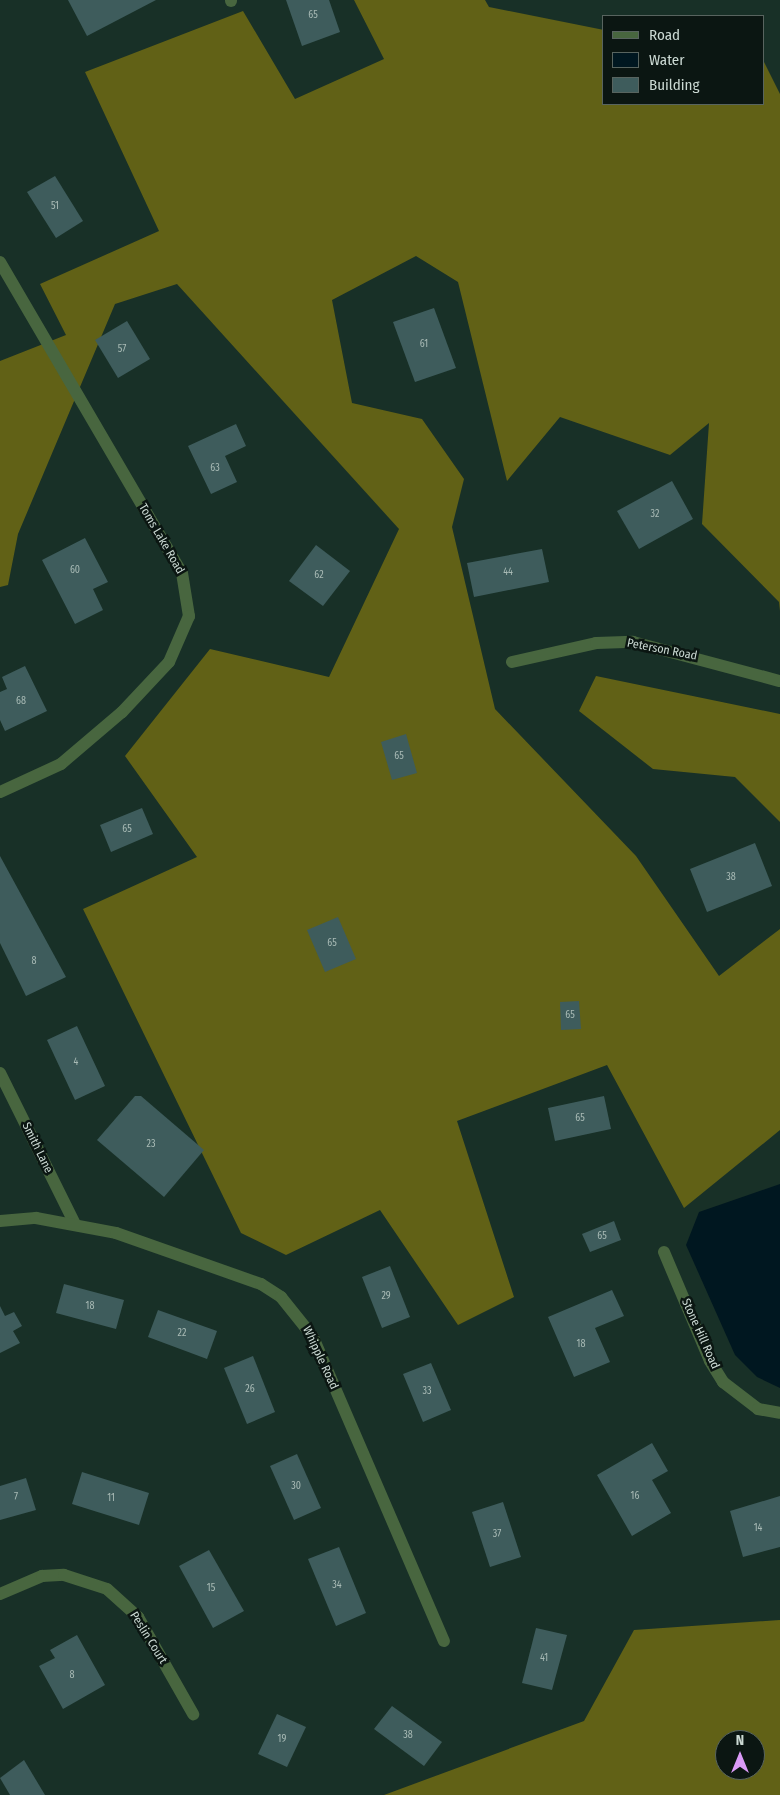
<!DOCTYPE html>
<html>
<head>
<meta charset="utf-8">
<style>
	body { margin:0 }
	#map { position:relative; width:780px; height:1795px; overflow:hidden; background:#183027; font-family:"Fira Sans Condensed",sans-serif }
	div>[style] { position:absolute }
	.forest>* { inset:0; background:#616116 }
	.water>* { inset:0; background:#001720 }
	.building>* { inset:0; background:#3e5c5c }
	.street>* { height:12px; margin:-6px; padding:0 6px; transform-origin:6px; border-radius:6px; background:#48663f }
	span { translate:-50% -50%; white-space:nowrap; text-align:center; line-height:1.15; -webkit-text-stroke:5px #0b1612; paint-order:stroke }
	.number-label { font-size:10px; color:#a8bab5 }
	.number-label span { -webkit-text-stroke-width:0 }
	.street-label { font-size:12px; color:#cbd9d3 }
	.legend { position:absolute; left:602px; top:15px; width:162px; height:90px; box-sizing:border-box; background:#0b1612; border:1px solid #58645f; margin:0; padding:6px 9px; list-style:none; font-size:15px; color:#cbd9d3 }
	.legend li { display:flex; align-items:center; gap:10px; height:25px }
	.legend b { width:25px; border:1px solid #58645f }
	.north { position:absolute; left:715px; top:1730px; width:50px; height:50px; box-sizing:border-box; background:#0b1612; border:1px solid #58645f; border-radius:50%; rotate:0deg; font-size:14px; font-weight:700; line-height:20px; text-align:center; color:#cbd9d3 }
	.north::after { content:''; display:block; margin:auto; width:18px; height:22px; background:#da9af6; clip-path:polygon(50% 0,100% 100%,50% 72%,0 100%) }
</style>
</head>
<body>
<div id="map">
	<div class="forest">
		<div style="clip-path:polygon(354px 0,485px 0,489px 7px,604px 30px,604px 104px,764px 104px,764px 62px,780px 94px,780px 611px,779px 602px,702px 524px,709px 423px,670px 455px,560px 417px,507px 481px,458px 282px,416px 256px,332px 300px,352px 403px,422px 419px,464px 479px,452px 527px,495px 709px,636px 856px,719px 976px,780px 929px,780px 1130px,684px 1208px,607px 1065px,457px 1121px,514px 1297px,458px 1325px,380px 1210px,286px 1255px,241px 1233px,83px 909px,197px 857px,125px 756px,210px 649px,329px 677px,399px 529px,177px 284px,115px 304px,18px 534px,8px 585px,0 587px,0 361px,66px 335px,40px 284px,159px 231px,85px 72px,243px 11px,295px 99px,384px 59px)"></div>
		<div style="clip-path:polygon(596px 676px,780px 714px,780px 822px,735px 777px,653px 769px,579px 711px)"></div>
		<div style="clip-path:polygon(evenodd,780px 1620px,780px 1795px,384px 1795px,584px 1721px,634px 1630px,780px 1620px,725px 1740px,755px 1740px,755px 1770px,725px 1770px,725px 1740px)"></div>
	</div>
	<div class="water">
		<div style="clip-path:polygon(780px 1184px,780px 1388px,757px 1377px,735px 1355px,686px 1245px,699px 1212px)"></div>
	</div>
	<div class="building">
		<div style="clip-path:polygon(68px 0,156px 0,87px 36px)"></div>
		<div style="clip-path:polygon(286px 0,329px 0,340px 32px,302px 46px)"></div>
		<div style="clip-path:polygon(55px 176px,83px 221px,56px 238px,27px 192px)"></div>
		<div style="clip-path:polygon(434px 308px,456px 368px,415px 382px,393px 322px)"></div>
		<div style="clip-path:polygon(127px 321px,150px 359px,118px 378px,95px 340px)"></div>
		<div style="clip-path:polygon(236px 424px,246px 446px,225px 456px,237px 482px,211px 494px,188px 446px)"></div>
		<div style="clip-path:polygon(672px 481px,693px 519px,639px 549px,617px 511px)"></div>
		<div style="clip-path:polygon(85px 538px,108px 582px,93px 589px,103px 610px,75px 624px,42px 560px)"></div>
		<div style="clip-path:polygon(316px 545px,350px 571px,323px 606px,289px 581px)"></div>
		<div style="clip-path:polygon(542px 549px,549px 582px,474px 597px,467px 563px)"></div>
		<div style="clip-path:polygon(25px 666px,47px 711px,5px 731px,0 720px,0 692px,7px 689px,2px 677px)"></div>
		<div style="clip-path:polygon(406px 734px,417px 773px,392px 780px,381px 742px)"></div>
		<div style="clip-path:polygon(142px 808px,153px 834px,111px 852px,100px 825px)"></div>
		<div style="clip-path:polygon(755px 843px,772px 886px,707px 912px,690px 869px)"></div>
		<div style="clip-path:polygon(0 856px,66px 977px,26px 996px,0 943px)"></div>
		<div style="clip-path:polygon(338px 917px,356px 959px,325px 972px,307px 930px)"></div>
		<div style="clip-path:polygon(579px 1001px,581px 1029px,561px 1030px,560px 1002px)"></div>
		<div style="clip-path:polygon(77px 1026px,105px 1086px,75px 1100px,47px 1040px)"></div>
		<div style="clip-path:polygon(135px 1096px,141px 1096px,204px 1150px,164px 1197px,97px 1140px)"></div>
		<div style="clip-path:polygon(604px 1096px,611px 1129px,555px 1141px,548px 1108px)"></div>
		<div style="clip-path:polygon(614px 1221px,621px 1240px,590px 1252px,582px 1234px)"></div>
		<div style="clip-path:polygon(390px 1266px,410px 1317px,382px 1328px,362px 1277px)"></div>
		<div style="clip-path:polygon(64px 1284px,124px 1300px,116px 1329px,56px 1313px)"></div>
		<div style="clip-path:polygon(612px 1290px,624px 1316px,595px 1328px,610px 1362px,574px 1377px,548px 1317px)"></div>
		<div style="clip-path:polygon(0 1306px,5px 1316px,14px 1312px,22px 1326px,13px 1331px,20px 1343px,0 1353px)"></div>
		<div style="clip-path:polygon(158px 1310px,217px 1331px,207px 1359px,148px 1337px)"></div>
		<div style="clip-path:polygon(253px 1356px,275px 1412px,247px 1424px,224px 1368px)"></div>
		<div style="clip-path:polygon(431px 1363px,451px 1410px,423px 1422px,403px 1374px)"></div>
		<div style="clip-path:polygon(652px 1443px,668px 1471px,652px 1480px,671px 1513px,632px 1536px,597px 1475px)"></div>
		<div style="clip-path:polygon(297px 1454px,321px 1508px,294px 1520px,270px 1466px)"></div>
		<div style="clip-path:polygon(82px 1472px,149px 1493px,139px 1525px,72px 1504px)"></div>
		<div style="clip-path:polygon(26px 1478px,36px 1510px,0 1520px,0 1486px)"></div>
		<div style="clip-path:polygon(780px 1496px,780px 1547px,743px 1557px,730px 1511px)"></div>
		<div style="clip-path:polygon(503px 1502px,521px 1557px,490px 1567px,472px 1512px)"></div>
		<div style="clip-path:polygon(339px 1547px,366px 1613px,336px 1626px,308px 1559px)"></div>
		<div style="clip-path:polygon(209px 1550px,244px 1611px,213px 1628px,179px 1566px)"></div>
		<div style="clip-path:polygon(536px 1628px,567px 1635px,552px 1690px,522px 1683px)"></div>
		<div style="clip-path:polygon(77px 1635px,105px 1685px,63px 1709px,39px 1666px,55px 1658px,50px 1650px)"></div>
		<div style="clip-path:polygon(392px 1706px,442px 1742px,424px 1766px,374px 1729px)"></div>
		<div style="clip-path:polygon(277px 1714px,306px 1727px,287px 1767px,258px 1754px)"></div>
		<div style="clip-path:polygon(24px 1760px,45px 1795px,10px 1795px,0 1778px)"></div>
	</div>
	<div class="street">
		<div style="left:231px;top:0;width:1px;rotate:90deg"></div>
		<div style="left:0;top:262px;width:360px;rotate:59.7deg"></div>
		<div style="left:182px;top:573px;width:44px;rotate:80.8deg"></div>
		<div style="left:189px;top:616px;width:50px;rotate:113.5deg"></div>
		<div style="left:169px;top:662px;width:69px;rotate:133.2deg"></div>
		<div style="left:122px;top:712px;width:80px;rotate:139.6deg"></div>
		<div style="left:61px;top:764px;width:67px;rotate:155.3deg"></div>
		<div style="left:512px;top:662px;width:86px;rotate:-12.7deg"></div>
		<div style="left:596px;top:643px;width:37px;rotate:-2deg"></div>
		<div style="left:633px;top:642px;width:152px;rotate:14.9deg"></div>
		<div style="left:0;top:1073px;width:169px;rotate:63.6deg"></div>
		<div style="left:0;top:1221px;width:36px;rotate:-5deg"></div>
		<div style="left:36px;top:1218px;width:81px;rotate:10.6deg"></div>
		<div style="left:116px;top:1233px;width:154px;rotate:19.4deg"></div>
		<div style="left:261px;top:1284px;width:24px;rotate:33deg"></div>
		<div style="left:281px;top:1297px;width:51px;rotate:51.3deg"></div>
		<div style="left:313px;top:1337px;width:331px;rotate:66.7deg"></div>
		<div style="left:664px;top:1252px;width:118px;rotate:67.1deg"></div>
		<div style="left:710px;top:1361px;width:25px;rotate:58deg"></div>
		<div style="left:723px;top:1382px;width:44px;rotate:37.6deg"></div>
		<div style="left:758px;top:1409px;width:22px;rotate:10deg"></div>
		<div style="left:0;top:1594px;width:46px;rotate:-23.2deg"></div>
		<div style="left:42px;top:1576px;width:22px;rotate:-3deg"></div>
		<div style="left:64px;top:1575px;width:45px;rotate:18deg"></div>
		<div style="left:107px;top:1589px;width:42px;rotate:42.1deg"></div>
		<div style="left:138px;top:1617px;width:112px;rotate:60.4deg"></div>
	</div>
	<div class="number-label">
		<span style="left:313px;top:16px">65</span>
		<span style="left:55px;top:207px">51</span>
		<span style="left:424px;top:345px">61</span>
		<span style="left:122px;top:350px">57</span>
		<span style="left:215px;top:469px">63</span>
		<span style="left:655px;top:515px">32</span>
		<span style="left:75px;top:571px">60</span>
		<span style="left:508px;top:573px">44</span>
		<span style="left:319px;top:576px">62</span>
		<span style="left:21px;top:702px">68</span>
		<span style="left:399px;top:757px">65</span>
		<span style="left:127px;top:830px">65</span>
		<span style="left:731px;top:878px">38</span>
		<span style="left:332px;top:944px">65</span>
		<span style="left:34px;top:962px">8</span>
		<span style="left:570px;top:1016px">65</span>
		<span style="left:76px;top:1063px">4</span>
		<span style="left:580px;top:1119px">65</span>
		<span style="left:151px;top:1145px">23</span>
		<span style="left:602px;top:1237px">65</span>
		<span style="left:386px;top:1297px">29</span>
		<span style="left:90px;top:1307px">18</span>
		<span style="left:182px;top:1334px">22</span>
		<span style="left:581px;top:1345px">18</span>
		<span style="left:250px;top:1390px">26</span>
		<span style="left:427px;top:1392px">33</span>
		<span style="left:296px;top:1487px">30</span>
		<span style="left:635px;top:1497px">16</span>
		<span style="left:16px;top:1498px">7</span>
		<span style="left:111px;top:1499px">11</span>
		<span style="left:758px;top:1529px">14</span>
		<span style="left:497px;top:1535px">37</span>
		<span style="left:337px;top:1586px">34</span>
		<span style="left:211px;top:1589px">15</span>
		<span style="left:544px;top:1659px">41</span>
		<span style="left:72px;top:1676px">8</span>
		<span style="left:408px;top:1736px">38</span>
		<span style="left:282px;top:1740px">19</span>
	</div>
	<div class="street-label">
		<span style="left:161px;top:539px;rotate:60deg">Toms Lake Road</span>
		<span style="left:662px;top:650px;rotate:11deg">Peterson Road</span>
		<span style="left:37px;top:1148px;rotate:64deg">Smith Lane</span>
		<span style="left:700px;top:1334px;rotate:66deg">Stone Hill Road</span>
		<span style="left:320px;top:1358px;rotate:65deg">Whipple Road</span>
		<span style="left:148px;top:1638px;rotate:58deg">Peslin Court</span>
	</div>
	<ul class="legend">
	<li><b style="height:6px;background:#48663f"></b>Road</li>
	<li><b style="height:14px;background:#001720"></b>Water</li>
	<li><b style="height:14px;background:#3e5c5c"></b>Building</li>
	</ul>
	<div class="north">N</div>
</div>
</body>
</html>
